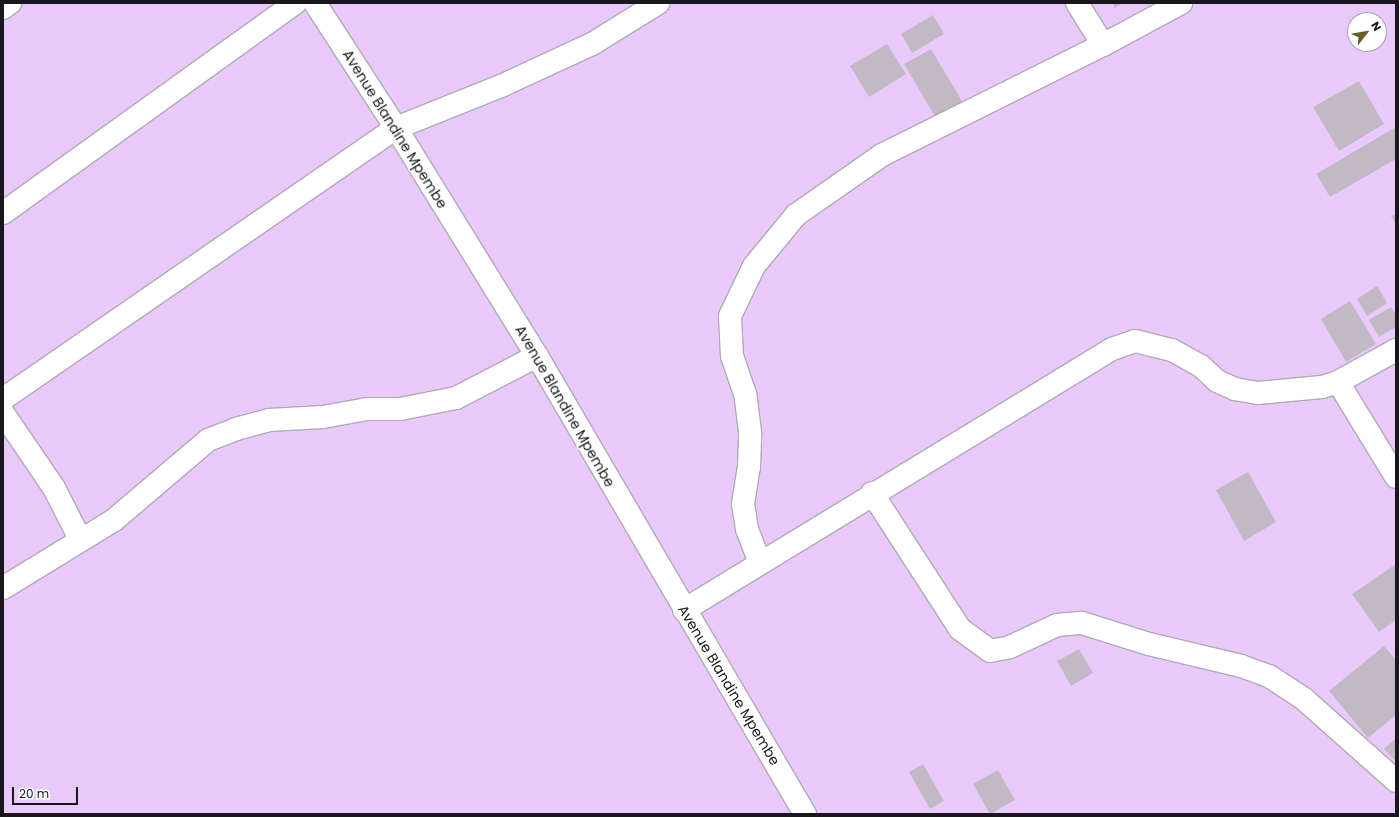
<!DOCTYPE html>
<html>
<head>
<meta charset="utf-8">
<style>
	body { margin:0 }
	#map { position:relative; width:1399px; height:817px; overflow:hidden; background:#f7effb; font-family:Poppins,sans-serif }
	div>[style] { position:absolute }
	.green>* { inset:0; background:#eacafc }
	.building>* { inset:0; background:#c1bac5 }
	.roads { filter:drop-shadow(1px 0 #b1aab5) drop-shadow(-1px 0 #b1aab5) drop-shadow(0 1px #b1aab5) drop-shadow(0 -1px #b1aab5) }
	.minor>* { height:22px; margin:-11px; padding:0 11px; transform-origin:11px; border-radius:11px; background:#fff }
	span { translate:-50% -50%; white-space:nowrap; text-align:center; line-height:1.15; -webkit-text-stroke:3px #fff; paint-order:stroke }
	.street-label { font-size:14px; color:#19171b }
	.frame { position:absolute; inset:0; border:4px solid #19171b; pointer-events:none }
	.north { position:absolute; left:1347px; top:12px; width:40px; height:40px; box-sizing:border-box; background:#fff; border:1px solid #a3a2a4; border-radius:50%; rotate:59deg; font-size:11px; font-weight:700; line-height:16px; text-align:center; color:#19171b }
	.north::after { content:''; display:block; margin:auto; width:14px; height:18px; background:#635e2a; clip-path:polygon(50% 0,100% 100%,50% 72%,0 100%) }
	.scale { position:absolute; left:12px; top:787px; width:66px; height:18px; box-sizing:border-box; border:2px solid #19171b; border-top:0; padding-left:5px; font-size:12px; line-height:14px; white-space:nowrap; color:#19171b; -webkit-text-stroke:3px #fff; paint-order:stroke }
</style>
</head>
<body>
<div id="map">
	<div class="green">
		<div style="clip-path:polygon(evenodd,3px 3px,1396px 3px,1396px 814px,3px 814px,3px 3px,1355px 20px,1379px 20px,1379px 44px,1355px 44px,1355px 20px)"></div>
	</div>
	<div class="building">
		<div style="clip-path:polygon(1112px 3px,1123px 3px,1115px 8px)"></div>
		<div style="clip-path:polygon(933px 15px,944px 34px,912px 53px,901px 34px)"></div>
		<div style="clip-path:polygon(887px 44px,906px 74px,869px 97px,850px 66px)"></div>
		<div style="clip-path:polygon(931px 49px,963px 103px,936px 118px,904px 64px)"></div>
		<div style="clip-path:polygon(1359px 81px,1384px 124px,1339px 151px,1313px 107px)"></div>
		<div style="clip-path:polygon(1396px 127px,1396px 159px,1330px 197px,1316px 174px)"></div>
		<div style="clip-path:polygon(1396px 214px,1396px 224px,1391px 216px)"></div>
		<div style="clip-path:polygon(1377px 286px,1387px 303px,1367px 316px,1357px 299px)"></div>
		<div style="clip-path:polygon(1350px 301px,1376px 344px,1346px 362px,1321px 319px)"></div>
		<div style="clip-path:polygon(1391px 307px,1396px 315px,1396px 327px,1379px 337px,1369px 320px)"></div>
		<div style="clip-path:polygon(1248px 472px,1276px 522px,1244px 541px,1216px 490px)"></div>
		<div style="clip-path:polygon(1396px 564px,1396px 620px,1379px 632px,1352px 594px)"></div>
		<div style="clip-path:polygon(1384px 646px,1396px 660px,1396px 715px,1368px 738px,1329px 691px)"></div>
		<div style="clip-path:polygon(1079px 649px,1093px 673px,1071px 686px,1057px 661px)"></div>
		<div style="clip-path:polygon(1396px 738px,1396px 762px,1384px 749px)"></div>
		<div style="clip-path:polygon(923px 764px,944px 801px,930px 809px,909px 772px)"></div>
		<div style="clip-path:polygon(998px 770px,1015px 800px,990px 814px,973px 784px)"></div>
	</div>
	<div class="roads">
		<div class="minor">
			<div style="left:315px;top:3px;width:149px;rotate:57.1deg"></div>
			<div style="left:396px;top:128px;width:268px;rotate:58.3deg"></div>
			<div style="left:537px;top:356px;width:531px;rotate:59.67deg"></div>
			<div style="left:1077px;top:3px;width:49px;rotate:58.2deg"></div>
			<div style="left:1103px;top:45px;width:89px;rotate:-28.3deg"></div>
			<div style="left:3px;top:8px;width:9px;rotate:-36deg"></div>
			<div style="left:3px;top:213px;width:360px;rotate:-35.7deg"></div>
			<div style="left:1338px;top:382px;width:111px;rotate:58.6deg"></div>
			<div style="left:3px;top:399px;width:477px;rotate:-34.6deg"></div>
			<div style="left:396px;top:128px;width:113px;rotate:-21.8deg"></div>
			<div style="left:501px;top:86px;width:100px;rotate:-24.8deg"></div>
			<div style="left:592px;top:44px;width:78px;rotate:-31.8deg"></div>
			<div style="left:3px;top:413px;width:91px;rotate:55.8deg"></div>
			<div style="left:54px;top:488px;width:57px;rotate:63deg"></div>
			<div style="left:872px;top:493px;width:162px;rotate:57.1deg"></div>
			<div style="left:960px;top:629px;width:37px;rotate:36deg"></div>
			<div style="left:990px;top:651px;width:20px;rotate:-11deg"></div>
			<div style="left:1010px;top:647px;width:52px;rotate:-25.1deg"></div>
			<div style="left:1057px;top:625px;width:25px;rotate:-5deg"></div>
			<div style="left:1082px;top:623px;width:70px;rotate:17.4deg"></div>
			<div style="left:1149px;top:644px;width:95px;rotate:13.4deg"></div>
			<div style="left:1241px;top:666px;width:30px;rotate:20deg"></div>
			<div style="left:1269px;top:676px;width:42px;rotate:33.3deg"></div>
			<div style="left:1304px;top:699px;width:123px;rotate:41.7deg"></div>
			<div style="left:760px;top:563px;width:36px;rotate:-111deg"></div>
			<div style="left:747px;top:529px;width:25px;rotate:-99deg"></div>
			<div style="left:743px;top:504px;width:37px;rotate:-81deg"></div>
			<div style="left:749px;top:467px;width:35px;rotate:-88deg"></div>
			<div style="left:750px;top:432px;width:38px;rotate:-97deg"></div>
			<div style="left:745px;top:394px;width:40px;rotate:-108.9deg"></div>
			<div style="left:732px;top:356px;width:40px;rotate:-92.9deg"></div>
			<div style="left:730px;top:316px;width:55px;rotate:-64.4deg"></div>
			<div style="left:754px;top:266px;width:66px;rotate:-50.5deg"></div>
			<div style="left:796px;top:215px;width:105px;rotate:-34.9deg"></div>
			<div style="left:882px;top:155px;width:247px;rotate:-26.5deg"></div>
			<div style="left:3px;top:588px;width:130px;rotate:-31.5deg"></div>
			<div style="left:114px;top:520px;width:123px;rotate:-40.4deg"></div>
			<div style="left:208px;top:440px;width:30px;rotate:-21deg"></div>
			<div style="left:236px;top:429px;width:34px;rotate:-15deg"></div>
			<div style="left:269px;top:420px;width:54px;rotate:-3.2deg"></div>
			<div style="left:323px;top:417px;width:45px;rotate:-10.3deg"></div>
			<div style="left:367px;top:409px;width:33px"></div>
			<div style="left:400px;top:409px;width:57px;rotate:-11.1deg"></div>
			<div style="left:456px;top:398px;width:91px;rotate:-27.4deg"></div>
			<div style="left:684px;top:610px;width:501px;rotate:-31.38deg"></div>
			<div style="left:1112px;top:349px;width:24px;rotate:-19deg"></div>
			<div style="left:1135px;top:341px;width:38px;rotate:14deg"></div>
			<div style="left:1172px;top:350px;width:33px;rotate:29deg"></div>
			<div style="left:1201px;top:366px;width:22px;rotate:43deg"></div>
			<div style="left:1217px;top:381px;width:20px;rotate:24deg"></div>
			<div style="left:1235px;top:389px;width:23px;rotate:10deg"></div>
			<div style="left:1258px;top:393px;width:64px;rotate:-5.4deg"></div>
			<div style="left:1322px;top:387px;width:17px;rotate:-17deg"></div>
			<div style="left:1338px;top:382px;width:66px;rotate:-28.9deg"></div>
		</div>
	</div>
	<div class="street-label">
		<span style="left:395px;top:129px;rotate:58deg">Avenue Blandine Mpembe</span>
		<span style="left:565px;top:406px;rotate:60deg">Avenue Blandine Mpembe</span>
		<span style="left:729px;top:685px;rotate:59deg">Avenue Blandine Mpembe</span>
	</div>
	<div class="frame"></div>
	<div class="north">N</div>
	<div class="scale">20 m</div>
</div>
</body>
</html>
